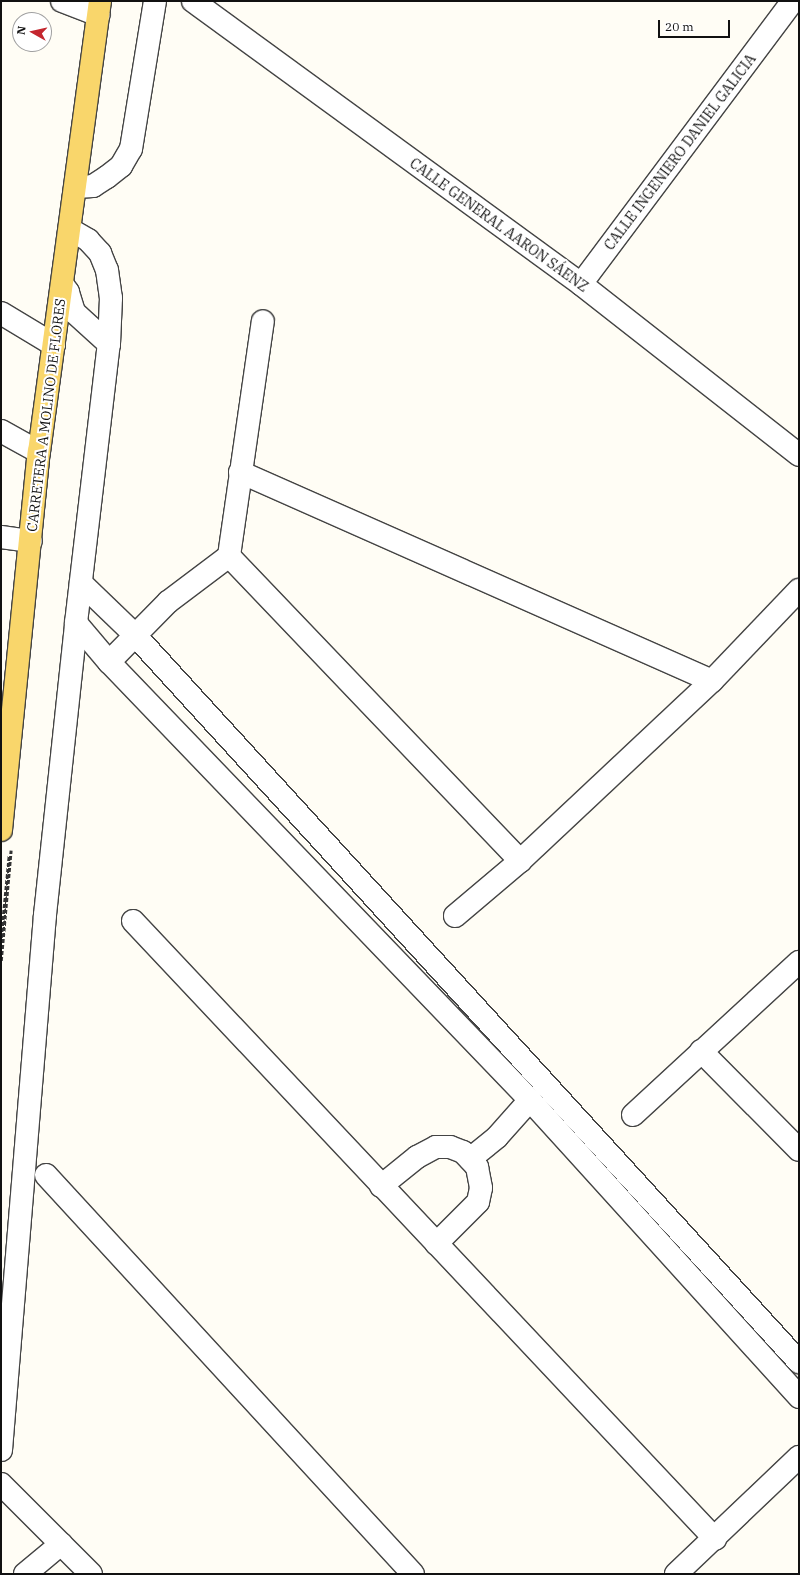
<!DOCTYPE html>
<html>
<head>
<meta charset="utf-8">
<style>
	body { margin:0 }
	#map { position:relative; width:800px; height:1575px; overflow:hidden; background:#fffdf5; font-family:"IBM Plex Serif",serif }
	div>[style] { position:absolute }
	.path>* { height:2.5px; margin-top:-1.25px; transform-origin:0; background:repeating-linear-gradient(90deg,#333 0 4px,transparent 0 6px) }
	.roads { filter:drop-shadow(1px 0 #444) drop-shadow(-1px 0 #444) drop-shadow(0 1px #444) drop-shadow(0 -1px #444) }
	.minor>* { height:22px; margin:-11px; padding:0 11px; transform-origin:11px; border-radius:11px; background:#fff }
	.major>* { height:22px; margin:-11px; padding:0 11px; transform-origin:11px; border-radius:11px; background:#f9d66b }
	span { translate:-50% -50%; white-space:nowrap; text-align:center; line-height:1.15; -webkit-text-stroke:4px #fff; paint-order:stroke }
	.street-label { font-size:14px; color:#111 }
	.frame { position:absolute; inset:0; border:2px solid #111; pointer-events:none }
	.north { position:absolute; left:12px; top:12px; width:40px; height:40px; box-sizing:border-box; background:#fff; border:1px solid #a0a0a0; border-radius:50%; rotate:278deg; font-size:11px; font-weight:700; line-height:16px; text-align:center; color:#111 }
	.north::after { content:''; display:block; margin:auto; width:14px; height:18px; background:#c4262e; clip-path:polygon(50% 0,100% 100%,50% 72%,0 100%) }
	.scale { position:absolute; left:658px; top:20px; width:72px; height:18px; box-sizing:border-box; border:2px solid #111; border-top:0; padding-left:5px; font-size:12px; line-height:14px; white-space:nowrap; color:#111; -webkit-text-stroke:3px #fff; paint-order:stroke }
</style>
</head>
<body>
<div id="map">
	<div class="path">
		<div style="left:1px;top:938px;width:83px;rotate:-84.5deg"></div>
		<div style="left:1px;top:961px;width:111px;rotate:-84.9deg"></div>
	</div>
	<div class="roads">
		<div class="minor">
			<div style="left:62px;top:1px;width:39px;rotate:21deg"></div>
			<div style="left:193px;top:1px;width:480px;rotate:36.1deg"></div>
			<div style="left:581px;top:284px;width:277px;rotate:38.1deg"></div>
			<div style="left:76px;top:187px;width:17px;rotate:-3deg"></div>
			<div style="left:93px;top:186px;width:17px;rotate:-33deg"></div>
			<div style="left:107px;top:177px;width:18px;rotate:-38deg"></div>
			<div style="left:121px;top:166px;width:20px;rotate:-60deg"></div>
			<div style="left:131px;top:149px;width:150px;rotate:-80.8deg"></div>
			<div style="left:71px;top:230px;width:20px;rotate:30deg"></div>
			<div style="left:88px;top:240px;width:18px;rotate:47deg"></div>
			<div style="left:100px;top:253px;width:18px;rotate:68deg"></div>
			<div style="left:107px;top:270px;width:28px;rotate:82deg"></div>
			<div style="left:111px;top:298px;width:46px;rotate:92.5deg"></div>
			<div style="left:581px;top:284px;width:354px;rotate:-53.2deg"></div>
			<div style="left:1px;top:313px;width:62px;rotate:31.1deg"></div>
			<div style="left:1px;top:431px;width:43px;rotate:28.9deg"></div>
			<div style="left:240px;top:472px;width:516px;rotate:23.88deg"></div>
			<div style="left:1px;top:537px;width:30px;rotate:8deg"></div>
			<div style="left:229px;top:556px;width:422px;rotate:46.3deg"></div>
			<div style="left:81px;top:583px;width:75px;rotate:43.9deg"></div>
			<div style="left:135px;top:635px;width:985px;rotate:47.59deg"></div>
			<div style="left:76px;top:623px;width:51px;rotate:49.8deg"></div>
			<div style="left:109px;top:662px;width:608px;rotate:46.13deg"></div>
			<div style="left:530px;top:1100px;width:401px;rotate:47.8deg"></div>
			<div style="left:109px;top:662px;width:84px;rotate:-45.5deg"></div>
			<div style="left:168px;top:602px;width:76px;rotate:-37deg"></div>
			<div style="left:229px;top:556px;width:237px;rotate:-81.8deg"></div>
			<div style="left:455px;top:916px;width:85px;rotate:-40.2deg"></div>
			<div style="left:520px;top:861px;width:263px;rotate:-43.2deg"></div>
			<div style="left:712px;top:681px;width:126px;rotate:-46.3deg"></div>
			<div style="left:133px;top:921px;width:849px;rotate:46.72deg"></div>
			<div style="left:701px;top:1051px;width:139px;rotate:45.3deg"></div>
			<div style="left:633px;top:1115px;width:226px;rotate:-42.7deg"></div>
			<div style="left:470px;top:1159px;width:35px;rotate:-39deg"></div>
			<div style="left:497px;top:1137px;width:50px;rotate:-48.3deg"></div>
			<div style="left:46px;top:1175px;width:542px;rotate:47.39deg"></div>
			<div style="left:381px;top:1186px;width:46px;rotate:-38.9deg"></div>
			<div style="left:417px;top:1157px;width:21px;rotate:-28deg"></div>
			<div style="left:436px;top:1147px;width:14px"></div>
			<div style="left:450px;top:1147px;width:14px;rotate:21deg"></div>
			<div style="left:463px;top:1152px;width:21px;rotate:47deg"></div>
			<div style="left:477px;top:1167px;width:21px;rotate:79deg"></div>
			<div style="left:481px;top:1188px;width:14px;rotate:102deg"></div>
			<div style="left:478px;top:1202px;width:59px;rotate:135deg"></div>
			<div style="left:1px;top:1450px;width:537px;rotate:-85.3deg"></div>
			<div style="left:45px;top:915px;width:294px;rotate:-83.9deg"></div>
			<div style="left:76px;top:623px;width:281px;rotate:-83.3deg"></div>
			<div style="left:109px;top:344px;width:47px;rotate:-137.6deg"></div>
			<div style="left:74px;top:312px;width:21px;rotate:-107deg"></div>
			<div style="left:68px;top:292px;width:9px;rotate:-126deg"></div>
			<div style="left:1px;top:1484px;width:127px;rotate:45deg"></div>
			<div style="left:25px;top:1574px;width:47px;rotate:-39.8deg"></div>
			<div style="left:676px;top:1574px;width:170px;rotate:-43.6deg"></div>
		</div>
		<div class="major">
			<div style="left:1px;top:830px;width:380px;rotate:-84.3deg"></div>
			<div style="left:39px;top:452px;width:455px;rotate:-82.3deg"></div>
		</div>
	</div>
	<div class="street-label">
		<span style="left:680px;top:152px;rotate:-53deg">CALLE INGENIERO DANIEL GALICIA</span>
		<span style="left:499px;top:225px;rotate:36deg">CALLE GENERAL AARON SÁENZ</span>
		<span style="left:46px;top:415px;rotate:-83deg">CARRETERA A MOLINO DE FLORES</span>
	</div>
	<div class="frame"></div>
	<div class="north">N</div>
	<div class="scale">20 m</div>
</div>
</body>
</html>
